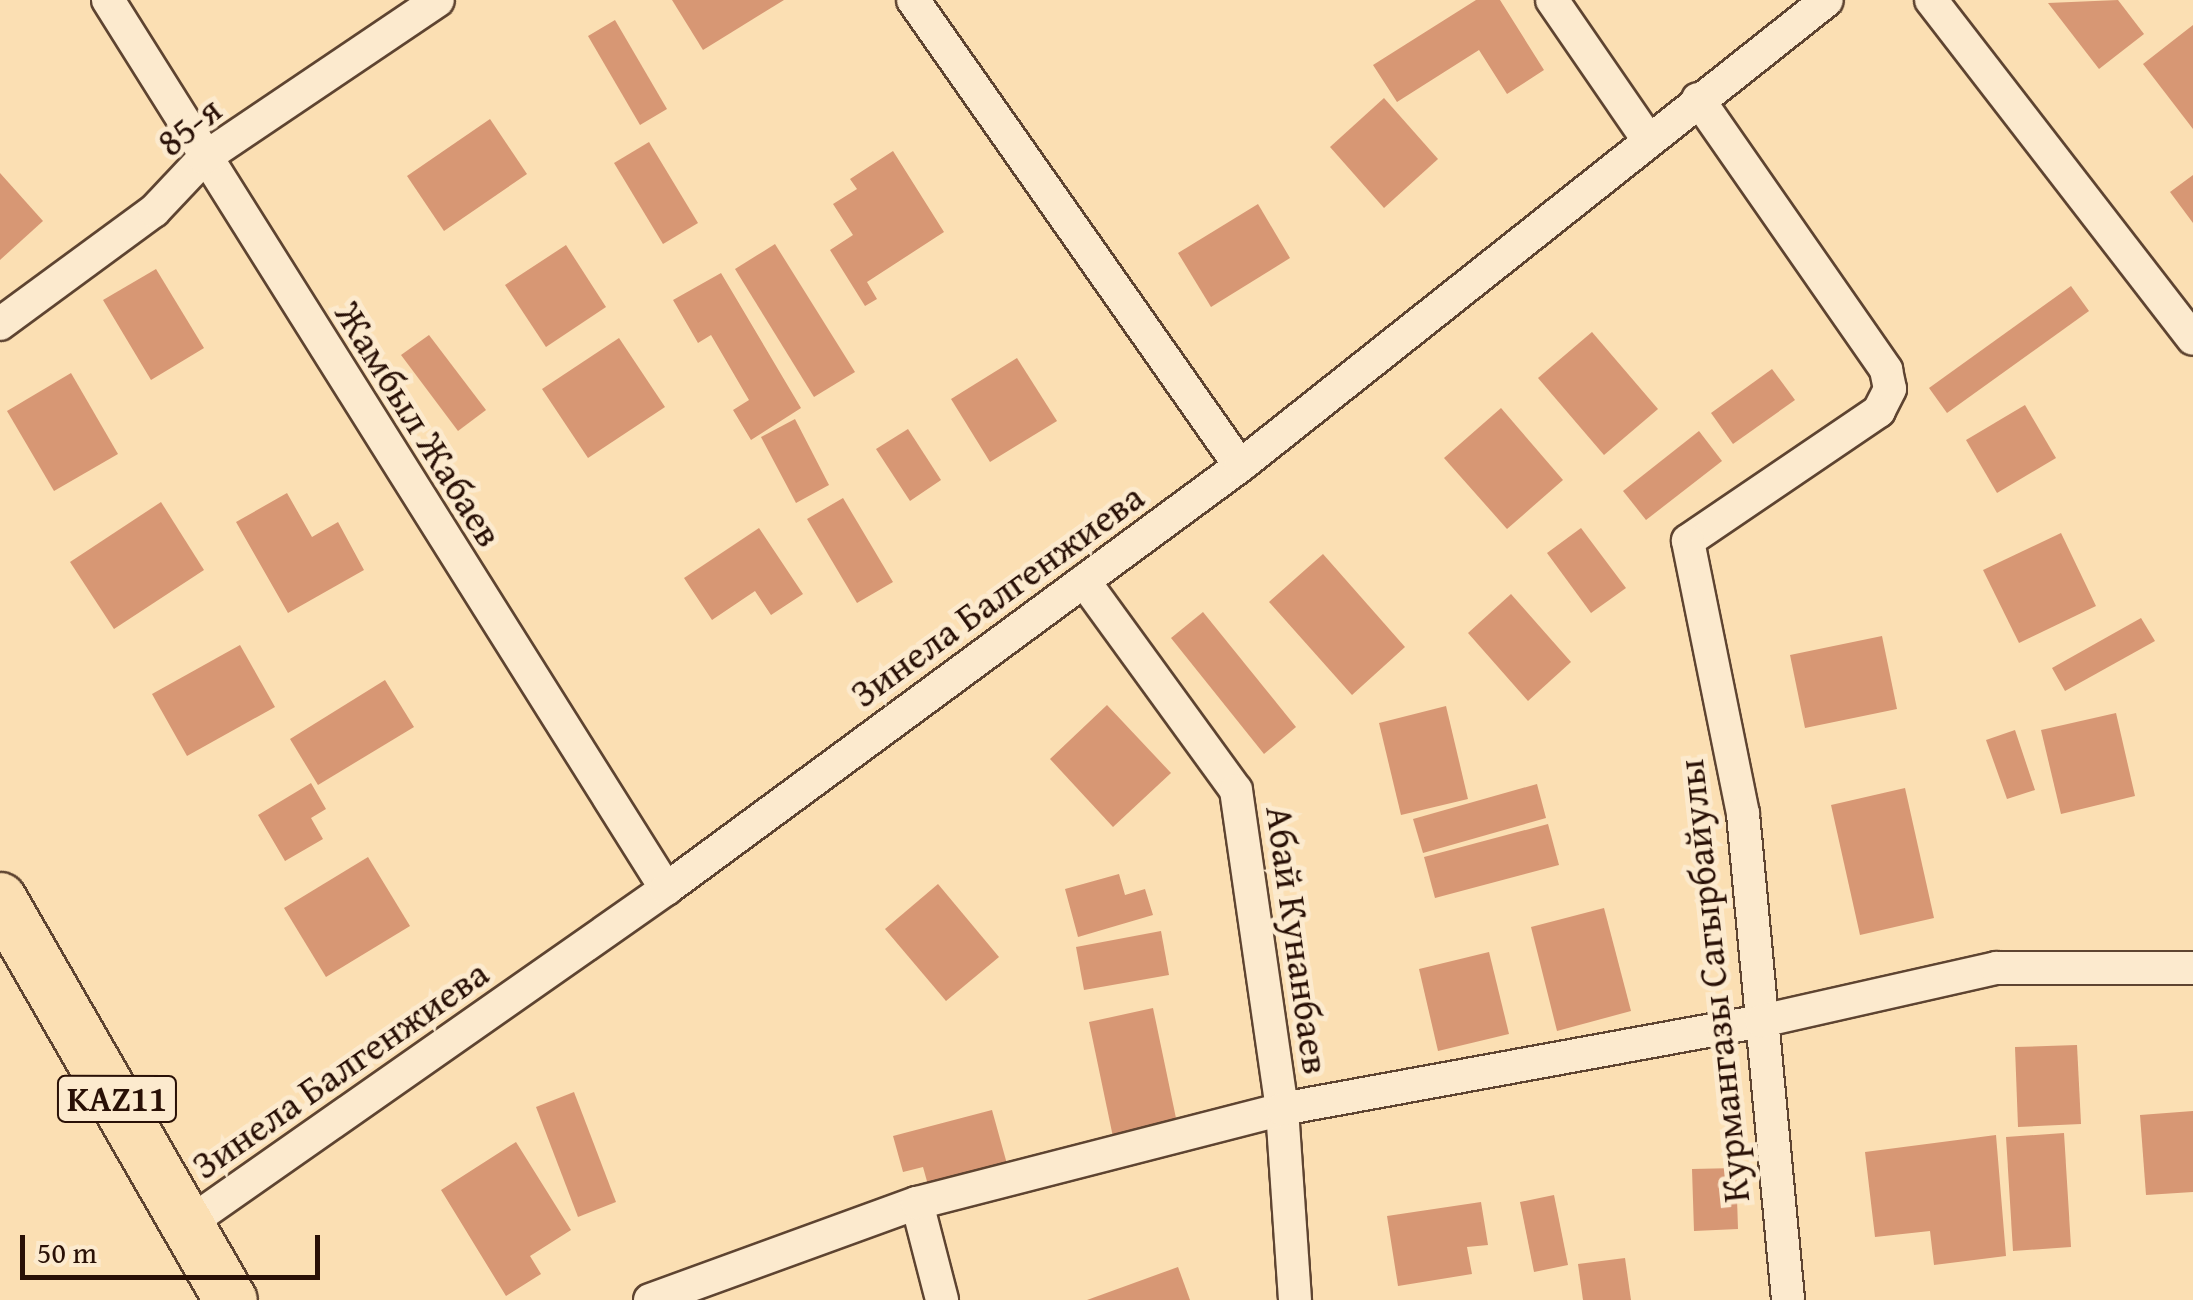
<!DOCTYPE html>
<html>
<head>
<meta charset="utf-8">
<style>
	body { margin:0 }
	#map { position:relative; width:2193px; height:1300px; overflow:hidden; background:#fbdfb3; font-family:"Gentium Book Plus",serif }
	div>[style] { position:absolute }
	.building>* { inset:0; background:#d79774 }
	.roads { filter:drop-shadow(2px 0 #5e4431) drop-shadow(-2px 0 #5e4431) drop-shadow(0 2px #5e4431) drop-shadow(0 -2px #5e4431) }
	.minor>* { height:32px; margin:-16px; padding:0 16px; transform-origin:16px; border-radius:16px; background:#fceace }
	.trunk>* { height:52px; margin:-26px; padding:0 26px; transform-origin:26px; border-radius:26px; background:#fbdfb3 }
	span { translate:-50% -50%; white-space:nowrap; text-align:center; line-height:1.15; -webkit-text-stroke:10px #fceace; paint-order:stroke }
	.shield-label span { padding:2px 8px; background:#fceace; border:2px solid; border-radius:8px; -webkit-text-stroke-width:0 }
	.shield-label { font-size:35px; color:#291006; font-weight:700 }
	.street-label { font-size:38px; color:#291006 }
	.scale { position:absolute; left:20px; top:1235px; width:300px; height:45px; box-sizing:border-box; border:5px solid #291006; border-top:0; padding-left:12px; font-size:30px; line-height:35px; white-space:nowrap; color:#291006; -webkit-text-stroke:8px #fceace; paint-order:stroke }
</style>
</head>
<body>
<div id="map">
	<div class="building">
		<div style="clip-path:polygon(672px 0,784px 0,703px 50px)"></div>
		<div style="clip-path:polygon(1476px 0,1500px 0,1544px 70px,1507px 94px,1479px 50px,1397px 102px,1373px 65px)"></div>
		<div style="clip-path:polygon(2118px 0,2144px 34px,2099px 69px,2048px 3px)"></div>
		<div style="clip-path:polygon(615px 20px,667px 109px,640px 125px,588px 36px)"></div>
		<div style="clip-path:polygon(2193px 25px,2193px 129px,2143px 64px)"></div>
		<div style="clip-path:polygon(1384px 98px,1438px 159px,1384px 208px,1330px 147px)"></div>
		<div style="clip-path:polygon(490px 119px,527px 174px,444px 231px,407px 176px)"></div>
		<div style="clip-path:polygon(649px 142px,698px 223px,663px 244px,614px 163px)"></div>
		<div style="clip-path:polygon(893px 151px,944px 232px,867px 282px,877px 299px,865px 306px,830px 250px,853px 235px,833px 204px,857px 189px,850px 179px)"></div>
		<div style="clip-path:polygon(0 173px,43px 221px,0 260px)"></div>
		<div style="clip-path:polygon(2193px 175px,2193px 223px,2170px 192px)"></div>
		<div style="clip-path:polygon(1258px 204px,1290px 258px,1211px 307px,1178px 253px)"></div>
		<div style="clip-path:polygon(775px 244px,855px 372px,814px 397px,735px 269px)"></div>
		<div style="clip-path:polygon(566px 245px,606px 307px,546px 347px,505px 285px)"></div>
		<div style="clip-path:polygon(156px 269px,204px 348px,151px 380px,103px 300px)"></div>
		<div style="clip-path:polygon(721px 273px,801px 408px,751px 440px,733px 410px,749px 400px,711px 335px,698px 343px,673px 300px)"></div>
		<div style="clip-path:polygon(2071px 286px,2089px 311px,1947px 413px,1929px 388px)"></div>
		<div style="clip-path:polygon(1592px 332px,1658px 409px,1604px 455px,1538px 378px)"></div>
		<div style="clip-path:polygon(429px 335px,486px 410px,458px 431px,401px 355px)"></div>
		<div style="clip-path:polygon(619px 338px,665px 407px,588px 458px,542px 389px)"></div>
		<div style="clip-path:polygon(1017px 358px,1057px 421px,990px 462px,951px 399px)"></div>
		<div style="clip-path:polygon(1772px 369px,1795px 400px,1733px 444px,1711px 413px)"></div>
		<div style="clip-path:polygon(71px 373px,118px 454px,54px 491px,7px 411px)"></div>
		<div style="clip-path:polygon(2025px 405px,2056px 458px,1997px 493px,1966px 440px)"></div>
		<div style="clip-path:polygon(1501px 408px,1563px 480px,1507px 529px,1444px 458px)"></div>
		<div style="clip-path:polygon(795px 419px,829px 485px,796px 503px,761px 437px)"></div>
		<div style="clip-path:polygon(908px 429px,941px 480px,910px 501px,876px 449px)"></div>
		<div style="clip-path:polygon(1699px 431px,1722px 461px,1646px 520px,1623px 491px)"></div>
		<div style="clip-path:polygon(287px 493px,312px 537px,338px 522px,364px 570px,288px 613px,236px 522px)"></div>
		<div style="clip-path:polygon(843px 498px,893px 582px,857px 603px,807px 519px)"></div>
		<div style="clip-path:polygon(161px 502px,204px 570px,114px 629px,70px 562px)"></div>
		<div style="clip-path:polygon(759px 528px,803px 594px,771px 615px,755px 591px,712px 620px,684px 578px)"></div>
		<div style="clip-path:polygon(1581px 528px,1626px 588px,1591px 613px,1547px 553px)"></div>
		<div style="clip-path:polygon(2061px 533px,2096px 606px,2019px 643px,1983px 570px)"></div>
		<div style="clip-path:polygon(1323px 554px,1405px 647px,1352px 695px,1269px 602px)"></div>
		<div style="clip-path:polygon(1511px 594px,1571px 662px,1528px 701px,1468px 633px)"></div>
		<div style="clip-path:polygon(1203px 612px,1296px 727px,1264px 754px,1171px 638px)"></div>
		<div style="clip-path:polygon(2141px 618px,2155px 641px,2065px 691px,2052px 668px)"></div>
		<div style="clip-path:polygon(1882px 636px,1897px 709px,1805px 728px,1790px 655px)"></div>
		<div style="clip-path:polygon(240px 645px,275px 707px,187px 756px,152px 694px)"></div>
		<div style="clip-path:polygon(385px 680px,414px 727px,318px 785px,290px 739px)"></div>
		<div style="clip-path:polygon(1107px 705px,1171px 773px,1113px 827px,1050px 759px)"></div>
		<div style="clip-path:polygon(1446px 706px,1468px 799px,1401px 815px,1379px 723px)"></div>
		<div style="clip-path:polygon(2116px 713px,2135px 796px,2061px 814px,2041px 730px)"></div>
		<div style="clip-path:polygon(2015px 730px,2035px 790px,2007px 799px,1986px 740px)"></div>
		<div style="clip-path:polygon(311px 783px,326px 809px,311px 818px,323px 839px,285px 861px,258px 815px)"></div>
		<div style="clip-path:polygon(1537px 784px,1546px 818px,1423px 853px,1413px 819px)"></div>
		<div style="clip-path:polygon(1905px 788px,1934px 918px,1860px 935px,1831px 805px)"></div>
		<div style="clip-path:polygon(1548px 824px,1559px 865px,1435px 898px,1424px 857px)"></div>
		<div style="clip-path:polygon(368px 857px,410px 926px,326px 977px,284px 908px)"></div>
		<div style="clip-path:polygon(1119px 874px,1125px 895px,1145px 889px,1153px 915px,1078px 937px,1065px 889px)"></div>
		<div style="clip-path:polygon(938px 884px,999px 957px,946px 1001px,885px 929px)"></div>
		<div style="clip-path:polygon(1604px 908px,1631px 1011px,1557px 1031px,1531px 927px)"></div>
		<div style="clip-path:polygon(1161px 931px,1169px 975px,1084px 990px,1076px 947px)"></div>
		<div style="clip-path:polygon(1489px 952px,1509px 1034px,1438px 1051px,1419px 969px)"></div>
		<div style="clip-path:polygon(1153px 1008px,1177px 1123px,1113px 1137px,1089px 1022px)"></div>
		<div style="clip-path:polygon(2077px 1045px,2081px 1124px,2018px 1127px,2015px 1047px)"></div>
		<div style="clip-path:polygon(574px 1092px,616px 1202px,578px 1217px,536px 1107px)"></div>
		<div style="clip-path:polygon(992px 1110px,1007px 1164px,928px 1185px,923px 1167px,903px 1172px,893px 1136px)"></div>
		<div style="clip-path:polygon(2193px 1111px,2193px 1192px,2146px 1195px,2140px 1115px)"></div>
		<div style="clip-path:polygon(2064px 1133px,2071px 1247px,2013px 1251px,2006px 1137px)"></div>
		<div style="clip-path:polygon(1996px 1135px,2006px 1256px,1934px 1265px,1930px 1231px,1875px 1237px,1865px 1152px)"></div>
		<div style="clip-path:polygon(516px 1142px,571px 1230px,530px 1256px,541px 1274px,506px 1296px,441px 1190px)"></div>
		<div style="clip-path:polygon(1736px 1168px,1738px 1229px,1694px 1231px,1692px 1169px)"></div>
		<div style="clip-path:polygon(1554px 1195px,1568px 1265px,1534px 1272px,1520px 1202px)"></div>
		<div style="clip-path:polygon(1481px 1202px,1488px 1245px,1467px 1247px,1472px 1274px,1398px 1286px,1387px 1216px)"></div>
		<div style="clip-path:polygon(1625px 1258px,1631px 1300px,1583px 1300px,1578px 1264px)"></div>
		<div style="clip-path:polygon(1178px 1267px,1190px 1300px,1087px 1300px)"></div>
	</div>
	<div class="roads">
		<div class="minor">
			<div style="left:108px;top:0;width:1050px;rotate:57.88deg"></div>
			<div style="left:913px;top:0;width:569px;rotate:54.94deg"></div>
			<div style="left:1552px;top:0;width:168px;rotate:55.5deg"></div>
			<div style="left:1931px;top:0;width:428px;rotate:52.3deg"></div>
			<div style="left:1698px;top:99px;width:330px;rotate:55.2deg"></div>
			<div style="left:1886px;top:370px;width:19px;rotate:78deg"></div>
			<div style="left:1890px;top:389px;width:25px;rotate:117deg"></div>
			<div style="left:1879px;top:411px;width:231px;rotate:145.8deg"></div>
			<div style="left:1688px;top:541px;width:278px;rotate:78.6deg"></div>
			<div style="left:1743px;top:814px;width:488px;rotate:84.7deg"></div>
			<div style="left:0;top:324px;width:191px;rotate:-36.3deg"></div>
			<div style="left:154px;top:211px;width:73px;rotate:-46.7deg"></div>
			<div style="left:204px;top:158px;width:282px;rotate:-34deg"></div>
			<div style="left:1084px;top:581px;width:258px;rotate:54deg"></div>
			<div style="left:1236px;top:790px;width:322px;rotate:81.8deg"></div>
			<div style="left:1282px;top:1109px;width:191px;rotate:86.1deg"></div>
			<div style="left:917px;top:1203px;width:100px;rotate:75.5deg"></div>
			<div style="left:189px;top:1223px;width:582px;rotate:-35deg"></div>
			<div style="left:666px;top:889px;width:713px;rotate:-36.39deg"></div>
			<div style="left:1240px;top:466px;width:749px;rotate:-38.44deg"></div>
			<div style="left:650px;top:1300px;width:284px;rotate:-20deg"></div>
			<div style="left:917px;top:1203px;width:377px;rotate:-14.4deg"></div>
			<div style="left:1282px;top:1109px;width:487px;rotate:-10.4deg"></div>
			<div style="left:1761px;top:1021px;width:241px;rotate:-12.7deg"></div>
			<div style="left:1996px;top:968px;width:197px"></div>
		</div>
		<div class="trunk">
			<div style="left:0;top:899px;width:463px;rotate:60.1deg"></div>
		</div>
	</div>
	<div class="shield-label">
		<span style="left:117px;top:1099px">KAZ11</span>
	</div>
	<div class="street-label">
		<span style="left:189px;top:126px;rotate:-39deg">85-я</span>
		<span style="left:419px;top:424px;rotate:58deg">Жамбыл Жабаев</span>
		<span style="left:997px;top:595px;rotate:-36deg">Зинела Балгенжиева</span>
		<span style="left:1298px;top:940px;rotate:82deg">Абай Кунанбаев</span>
		<span style="left:1713px;top:981px;rotate:-96deg">Курмангазы Сагырбайулы</span>
		<span style="left:340px;top:1069px;rotate:-35deg">Зинела Балгенжиева</span>
	</div>
	<div class="scale">50 m</div>
</div>
</body>
</html>
